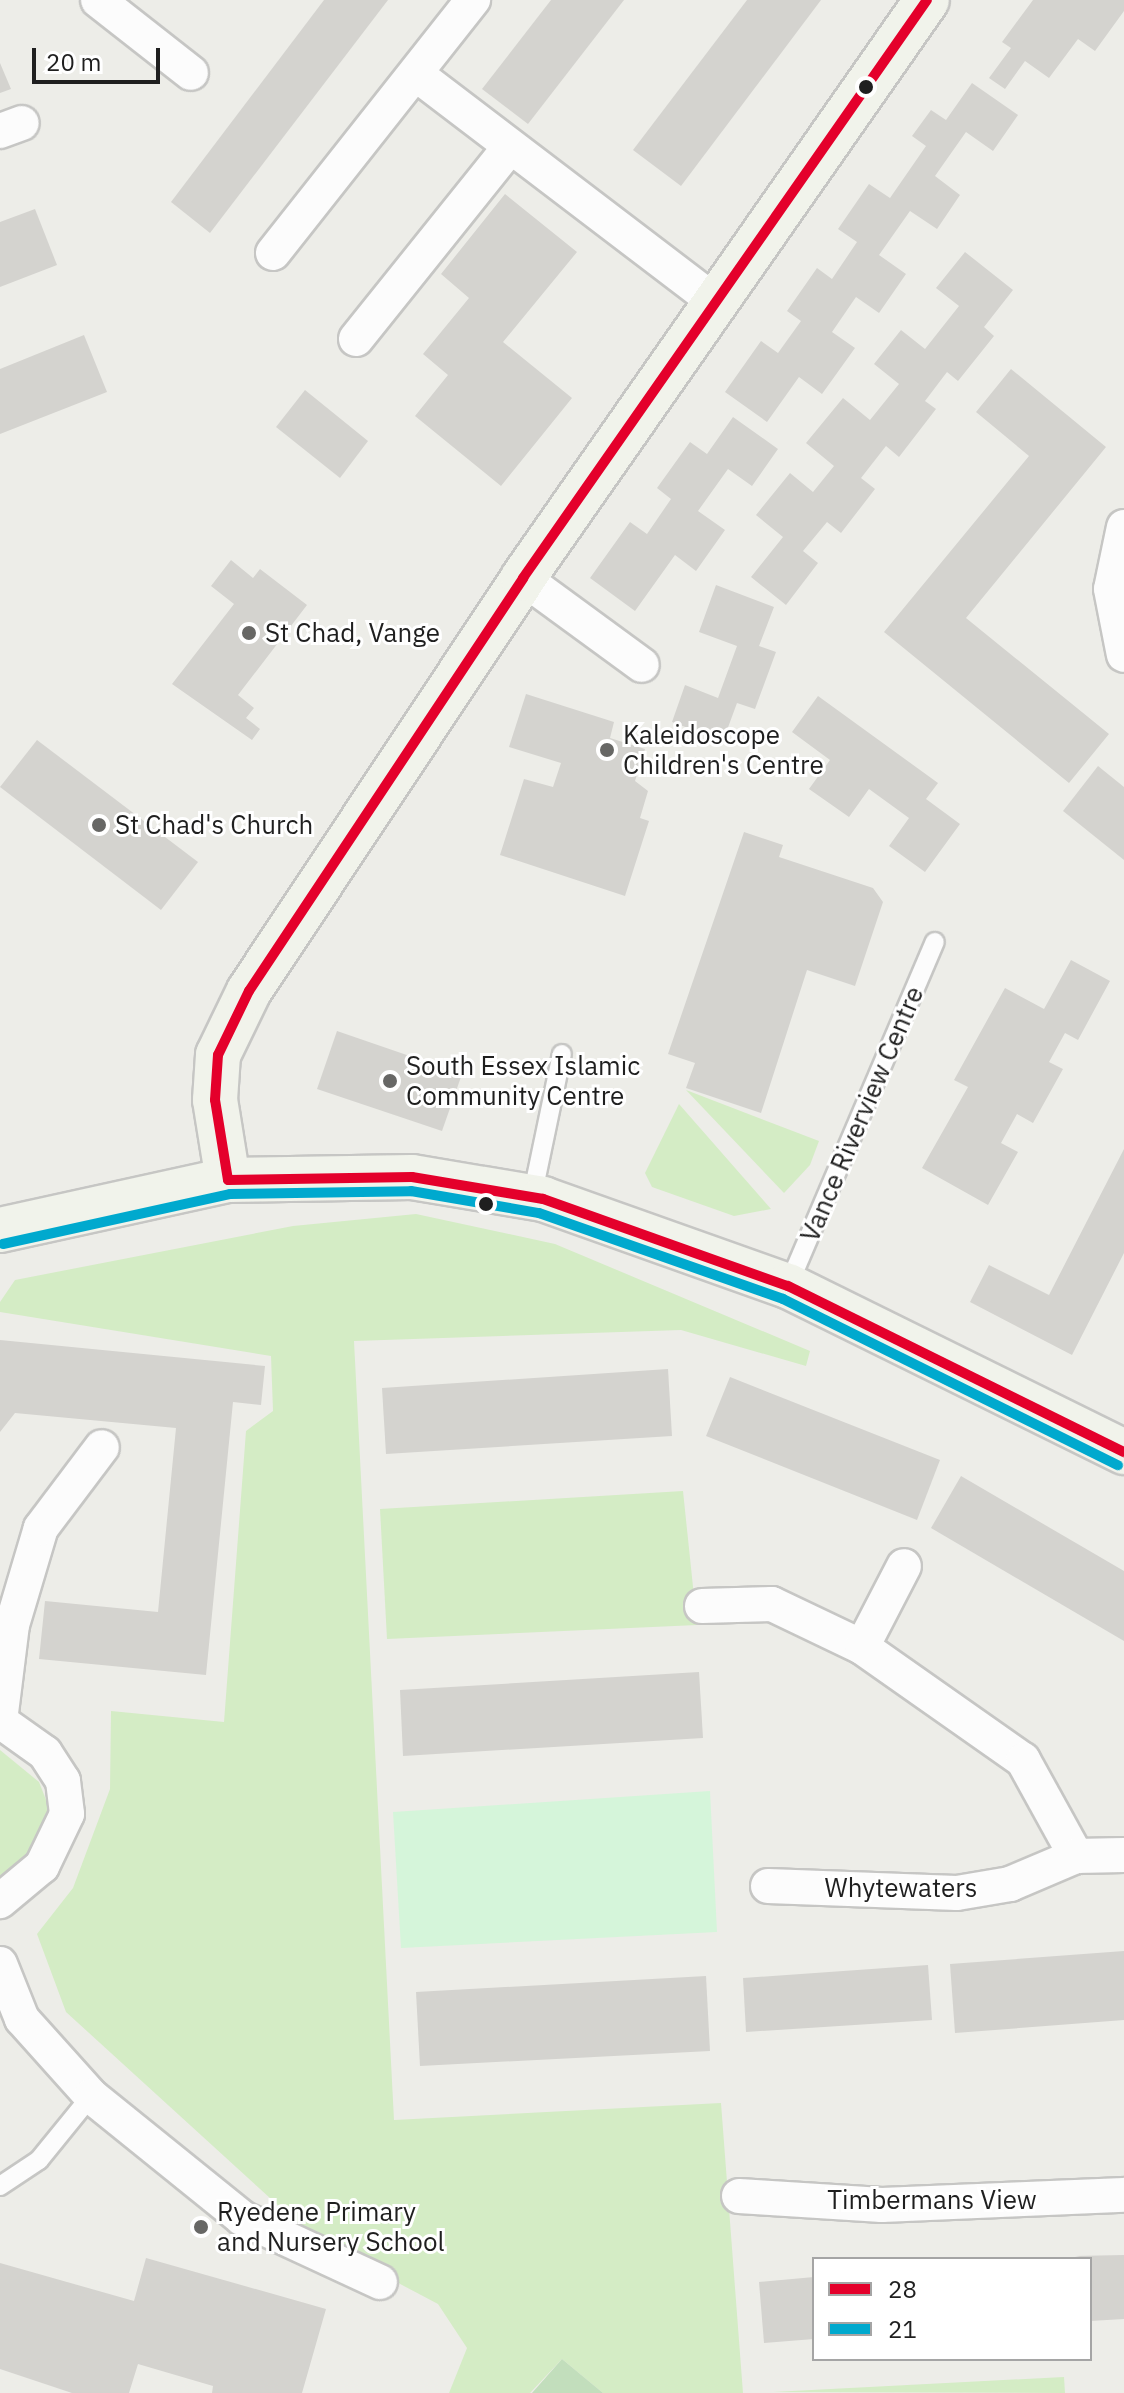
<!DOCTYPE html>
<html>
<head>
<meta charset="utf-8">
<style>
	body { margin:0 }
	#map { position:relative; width:1124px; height:2393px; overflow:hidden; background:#edede8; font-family:"IBM Plex Sans",sans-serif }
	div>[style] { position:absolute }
	.grass>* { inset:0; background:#d4ecc5 }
	.forest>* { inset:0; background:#c2debc }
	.park>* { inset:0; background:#d5f5da }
	.building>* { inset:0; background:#d4d3cf }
	.roads { filter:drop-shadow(2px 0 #c6c6c4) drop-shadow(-2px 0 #c6c6c4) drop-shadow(0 2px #c6c6c4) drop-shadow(0 -2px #c6c6c4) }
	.service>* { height:18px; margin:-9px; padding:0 9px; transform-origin:9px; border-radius:9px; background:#fcfcfc }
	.minor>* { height:34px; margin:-17px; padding:0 17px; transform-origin:17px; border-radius:17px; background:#fcfcfc }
	.secondary>* { height:44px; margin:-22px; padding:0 22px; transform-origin:22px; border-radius:22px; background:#f1f3eb }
	.bus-1>* { height:10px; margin:-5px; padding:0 5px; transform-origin:5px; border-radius:5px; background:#e4002b }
	.bus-2>* { height:10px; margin:-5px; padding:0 5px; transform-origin:5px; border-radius:5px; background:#00a9ce }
	.dots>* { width:22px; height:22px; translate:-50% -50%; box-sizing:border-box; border:4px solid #fff; border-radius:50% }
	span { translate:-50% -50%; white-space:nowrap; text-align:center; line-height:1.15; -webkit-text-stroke:6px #fff; paint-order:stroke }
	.poi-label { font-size:26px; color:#1f1f1f }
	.left { translate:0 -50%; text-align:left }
	.street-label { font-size:26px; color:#1f1f1f }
	.legend { position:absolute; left:812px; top:2257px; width:280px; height:104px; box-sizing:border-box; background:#fff; border:2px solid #a5a5a5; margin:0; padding:10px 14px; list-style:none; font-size:24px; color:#1f1f1f }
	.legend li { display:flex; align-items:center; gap:16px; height:40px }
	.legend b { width:40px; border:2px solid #a5a5a5 }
	.scale { position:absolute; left:32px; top:48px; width:128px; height:36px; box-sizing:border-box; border:4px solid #1f1f1f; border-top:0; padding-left:10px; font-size:24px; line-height:28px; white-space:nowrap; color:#1f1f1f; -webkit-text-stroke:6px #fff; paint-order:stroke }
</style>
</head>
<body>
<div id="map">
	<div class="grass">
		<div style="clip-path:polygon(686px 1090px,819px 1141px,810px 1165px,784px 1193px)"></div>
		<div style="clip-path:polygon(679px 1104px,771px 1209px,734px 1216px,652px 1187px,645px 1173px)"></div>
		<div style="clip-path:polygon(416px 1214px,555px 1244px,810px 1351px,806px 1366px,681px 1330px,354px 1341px,394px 2120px,721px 2103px,743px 2393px,603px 2393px,562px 2359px,530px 2393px,449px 2393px,467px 2348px,438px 2304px,315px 2239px,66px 2012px,37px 1934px,73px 1888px,110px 1789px,111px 1711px,224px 1722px,246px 1431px,273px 1411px,271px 1356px,0 1312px,0 1302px,15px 1280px,293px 1226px)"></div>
		<div style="clip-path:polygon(683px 1491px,697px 1625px,387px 1639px,380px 1509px)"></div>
		<div style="clip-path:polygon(0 1750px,39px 1782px,50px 1810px,32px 1860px,0 1881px)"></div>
		<div style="clip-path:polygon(1064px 2377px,1065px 2393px,773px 2392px)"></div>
	</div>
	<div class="forest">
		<div style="clip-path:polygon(562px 2359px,603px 2393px,532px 2393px)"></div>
	</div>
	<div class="park">
		<div style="clip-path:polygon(710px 1791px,717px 1932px,401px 1948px,393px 1812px)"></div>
	</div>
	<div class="building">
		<div style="clip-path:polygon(324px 0,388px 0,210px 233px,171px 202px)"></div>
		<div style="clip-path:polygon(551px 0,624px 0,528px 124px,482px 89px)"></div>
		<div style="clip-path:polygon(747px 0,821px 0,681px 186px,633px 150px)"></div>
		<div style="clip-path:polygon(1033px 0,1124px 0,1124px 11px,1095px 51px,1078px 39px,1049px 78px,1025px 61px,1005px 89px,989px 78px,1011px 48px,1002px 42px)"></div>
		<div style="clip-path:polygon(0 63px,11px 89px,0 93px)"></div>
		<div style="clip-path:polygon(972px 83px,1018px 115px,993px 151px,966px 132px,935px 176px,960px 195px,937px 229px,910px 211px,879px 255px,906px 274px,879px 313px,856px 297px,832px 332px,855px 348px,822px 394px,799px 377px,767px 422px,725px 392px,761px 341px,778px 353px,801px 321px,787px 311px,817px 268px,832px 279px,857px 242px,838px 229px,869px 184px,890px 198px,926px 146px,912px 136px,931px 110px,946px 120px)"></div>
		<div style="clip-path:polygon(505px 194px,577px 252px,503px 342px,572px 398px,501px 486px,415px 416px,448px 375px,423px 354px,469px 298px,441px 274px)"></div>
		<div style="clip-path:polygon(35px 209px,57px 265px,0 287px,0 222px)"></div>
		<div style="clip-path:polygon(965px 252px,1013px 290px,984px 327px,994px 336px,958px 381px,947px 372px,925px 401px,936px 409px,899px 457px,886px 446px,861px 478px,875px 489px,841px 533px,827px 522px,803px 551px,818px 563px,786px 605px,751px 577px,783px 537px,756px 515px,790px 473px,813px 492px,834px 466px,806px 443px,843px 398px,870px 420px,899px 384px,874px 364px,901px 330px,925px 349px,959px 306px,936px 288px)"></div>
		<div style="clip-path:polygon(84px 335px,107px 392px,0 434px,0 369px)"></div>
		<div style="clip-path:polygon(1011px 369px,1106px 447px,966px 618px,1109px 734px,1069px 783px,884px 632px,1029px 456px,976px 412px)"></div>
		<div style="clip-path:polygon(305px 390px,368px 441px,340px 478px,276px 427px)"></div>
		<div style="clip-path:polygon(733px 417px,778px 449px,752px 486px,728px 469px,698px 511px,725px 530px,696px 571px,675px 555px,635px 611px,590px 578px,630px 522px,647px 534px,671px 499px,657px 488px,690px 442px,707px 454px)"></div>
		<div style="clip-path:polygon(231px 560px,253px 578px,260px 569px,307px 605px,238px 695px,254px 708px,246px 718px,260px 729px,252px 740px,172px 684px,234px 604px,211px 586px)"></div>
		<div style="clip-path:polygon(716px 585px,774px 607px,759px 646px,776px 652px,755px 709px,737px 703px,723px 741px,672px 722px,685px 685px,718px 698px,737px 646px,699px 632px)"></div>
		<div style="clip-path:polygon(526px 694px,614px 722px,610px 738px,645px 749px,635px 781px,648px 791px,640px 818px,649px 821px,625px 896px,500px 855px,524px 779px,553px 787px,561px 763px,509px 747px)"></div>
		<div style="clip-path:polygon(818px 696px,938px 783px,926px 799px,960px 824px,925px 872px,889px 846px,909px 818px,869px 789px,849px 817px,809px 789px,830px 760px,792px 732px)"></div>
		<div style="clip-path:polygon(37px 740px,198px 862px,161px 910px,0 787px)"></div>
		<div style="clip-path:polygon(1098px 766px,1124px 787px,1124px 860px,1063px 811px)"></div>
		<div style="clip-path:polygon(744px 832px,783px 845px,779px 857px,873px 888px,883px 902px,855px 986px,807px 970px,761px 1113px,686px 1088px,695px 1063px,668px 1054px)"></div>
		<div style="clip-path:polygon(1071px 960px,1110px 981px,1078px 1040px,1065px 1033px,1049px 1062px,1063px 1069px,1033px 1123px,1017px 1114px,1001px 1143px,1018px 1152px,988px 1205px,922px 1168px,968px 1087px,954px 1080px,1005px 988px,1044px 1009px)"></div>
		<div style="clip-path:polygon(337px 1031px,462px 1074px,442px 1131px,317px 1089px)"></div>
		<div style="clip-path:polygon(1124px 1149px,1124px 1253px,1072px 1355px,970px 1302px,989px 1265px,1049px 1295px)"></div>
		<div style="clip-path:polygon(0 1340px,265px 1366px,261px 1405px,233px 1402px,206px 1675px,39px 1659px,45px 1601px,158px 1612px,176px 1428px,15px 1413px,0 1432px)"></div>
		<div style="clip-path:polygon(668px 1369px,672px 1436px,386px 1454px,382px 1388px)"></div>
		<div style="clip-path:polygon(730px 1377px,940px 1460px,917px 1520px,706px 1436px)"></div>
		<div style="clip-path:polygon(961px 1476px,1124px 1571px,1124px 1641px,931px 1528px)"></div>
		<div style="clip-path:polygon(699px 1672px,703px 1738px,403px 1756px,400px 1690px)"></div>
		<div style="clip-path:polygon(1124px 1951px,1124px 2020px,955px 2033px,950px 1964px)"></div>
		<div style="clip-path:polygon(928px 1965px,932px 2020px,746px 2032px,743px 1978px)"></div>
		<div style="clip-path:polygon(706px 1976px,710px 2051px,420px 2066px,416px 1992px)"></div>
		<div style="clip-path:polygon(1124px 2255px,1124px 2319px,1090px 2321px,1090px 2259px,1075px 2256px)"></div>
		<div style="clip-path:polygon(146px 2258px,326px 2309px,302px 2393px,212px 2393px,213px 2386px,138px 2364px,129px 2393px,72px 2393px,0 2369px,0 2263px,134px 2301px)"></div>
		<div style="clip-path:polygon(814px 2277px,814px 2339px,764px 2343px,759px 2282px)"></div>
	</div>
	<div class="roads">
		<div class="service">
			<div style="left:532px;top:1197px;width:146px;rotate:-78.2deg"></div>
			<div style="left:788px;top:1286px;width:374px;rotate:-66.9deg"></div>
			<div style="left:0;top:2186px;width:47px;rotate:-33.7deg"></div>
			<div style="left:39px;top:2160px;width:82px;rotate:-50.9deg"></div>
		</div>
		<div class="minor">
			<div style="left:98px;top:0;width:118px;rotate:38.1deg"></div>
			<div style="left:416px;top:74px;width:375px;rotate:37.3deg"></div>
			<div style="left:0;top:131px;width:23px;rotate:-20deg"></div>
			<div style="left:273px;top:253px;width:323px;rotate:-51.7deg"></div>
			<div style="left:356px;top:339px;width:246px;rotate:-51.3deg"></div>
			<div style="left:1124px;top:527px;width:63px;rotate:101.8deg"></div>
			<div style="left:1111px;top:589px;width:67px;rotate:78.9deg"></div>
			<div style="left:523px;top:578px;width:147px;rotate:36.2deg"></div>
			<div style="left:702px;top:1606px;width:70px;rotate:-1.6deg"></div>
			<div style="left:772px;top:1604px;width:100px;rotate:25.5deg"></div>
			<div style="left:862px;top:1647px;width:197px;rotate:35.1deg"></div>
			<div style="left:1023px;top:1760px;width:110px;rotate:61.1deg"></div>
			<div style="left:862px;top:1647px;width:91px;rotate:-62.6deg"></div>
			<div style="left:0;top:1721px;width:97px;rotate:-82.9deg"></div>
			<div style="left:12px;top:1625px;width:101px;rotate:-73.4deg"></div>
			<div style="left:41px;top:1528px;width:101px;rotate:-53deg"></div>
			<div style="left:0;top:1721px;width:55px;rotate:35.4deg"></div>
			<div style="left:45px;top:1753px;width:33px;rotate:57deg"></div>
			<div style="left:63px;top:1781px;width:33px;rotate:83deg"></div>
			<div style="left:67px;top:1814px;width:58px;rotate:115.7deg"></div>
			<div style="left:42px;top:1866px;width:55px;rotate:140.2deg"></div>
			<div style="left:768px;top:1886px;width:189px;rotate:2.1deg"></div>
			<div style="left:957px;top:1893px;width:54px;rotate:-9.6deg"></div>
			<div style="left:1010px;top:1884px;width:72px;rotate:-23deg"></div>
			<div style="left:1076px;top:1856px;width:48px;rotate:-1.2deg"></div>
			<div style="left:0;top:1964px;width:59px;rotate:68.2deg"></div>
			<div style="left:22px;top:2019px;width:103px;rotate:48.1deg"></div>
			<div style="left:91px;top:2096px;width:194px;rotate:38.9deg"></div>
			<div style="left:242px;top:2218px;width:152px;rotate:24.9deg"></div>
			<div style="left:739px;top:2196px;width:143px;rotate:3.6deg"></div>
			<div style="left:882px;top:2205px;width:242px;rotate:-2.4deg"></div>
		</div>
		<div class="secondary">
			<div style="left:228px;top:1180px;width:81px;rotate:-99.2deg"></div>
			<div style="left:215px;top:1100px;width:45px;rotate:-86.2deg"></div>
			<div style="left:218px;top:1055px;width:71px;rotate:-64.2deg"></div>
			<div style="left:249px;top:991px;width:496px;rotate:-56.4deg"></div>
			<div style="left:523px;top:578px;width:705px;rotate:-55.05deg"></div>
			<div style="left:0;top:1230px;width:233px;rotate:-12.4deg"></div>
			<div style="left:228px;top:1180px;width:184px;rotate:-0.9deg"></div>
			<div style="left:412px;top:1177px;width:133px;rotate:9.5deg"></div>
			<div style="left:543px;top:1199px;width:260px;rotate:19.6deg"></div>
			<div style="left:788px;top:1286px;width:375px;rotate:26.3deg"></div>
		</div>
	</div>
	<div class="bus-1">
		<div style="left:228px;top:1180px;width:81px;rotate:-99.2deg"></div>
		<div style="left:215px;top:1100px;width:45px;rotate:-86.2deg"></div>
		<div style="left:218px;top:1055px;width:71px;rotate:-64.2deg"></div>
		<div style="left:249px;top:991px;width:496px;rotate:-56.4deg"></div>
		<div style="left:523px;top:578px;width:705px;rotate:-55.05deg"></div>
		<div style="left:228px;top:1180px;width:184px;rotate:-0.9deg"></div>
		<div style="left:412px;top:1177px;width:133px;rotate:9.5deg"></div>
		<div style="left:543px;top:1199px;width:260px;rotate:19.6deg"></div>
		<div style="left:788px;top:1286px;width:375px;rotate:26.3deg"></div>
	</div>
	<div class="bus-2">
		<div style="left:3px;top:1244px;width:232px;rotate:-12.4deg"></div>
		<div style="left:230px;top:1194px;width:181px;rotate:-0.9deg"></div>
		<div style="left:411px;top:1191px;width:130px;rotate:9.8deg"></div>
		<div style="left:539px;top:1213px;width:259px;rotate:19.4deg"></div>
		<div style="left:783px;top:1299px;width:374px;rotate:26.4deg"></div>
	</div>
	<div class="dots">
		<div style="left:866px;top:87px;background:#1f1f1f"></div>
		<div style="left:249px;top:633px;background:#676765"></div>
		<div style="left:607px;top:750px;background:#676765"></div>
		<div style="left:99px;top:825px;background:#676765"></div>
		<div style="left:390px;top:1081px;background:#676765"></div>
		<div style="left:486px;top:1204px;background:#1f1f1f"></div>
		<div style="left:201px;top:2227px;background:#676765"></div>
	</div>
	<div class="poi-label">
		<span class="left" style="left:265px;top:633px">St Chad, Vange</span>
		<span class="left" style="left:623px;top:750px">Kaleidoscope<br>Children's Centre</span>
		<span class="left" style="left:115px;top:825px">St Chad's Church</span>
		<span class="left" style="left:406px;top:1081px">South Essex Islamic<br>Community Centre</span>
		<span class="left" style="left:217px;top:2227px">Ryedene Primary<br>and Nursery School</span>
	</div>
	<div class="street-label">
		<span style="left:862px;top:1114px;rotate:-67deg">Vance Riverview Centre</span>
		<span style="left:901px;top:1888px">Whytewaters</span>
		<span style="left:932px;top:2200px">Timbermans View</span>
	</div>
	<ul class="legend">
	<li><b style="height:10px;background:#e4002b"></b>28</li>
	<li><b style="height:10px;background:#00a9ce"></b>21</li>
	</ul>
	<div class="scale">20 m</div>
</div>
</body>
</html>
